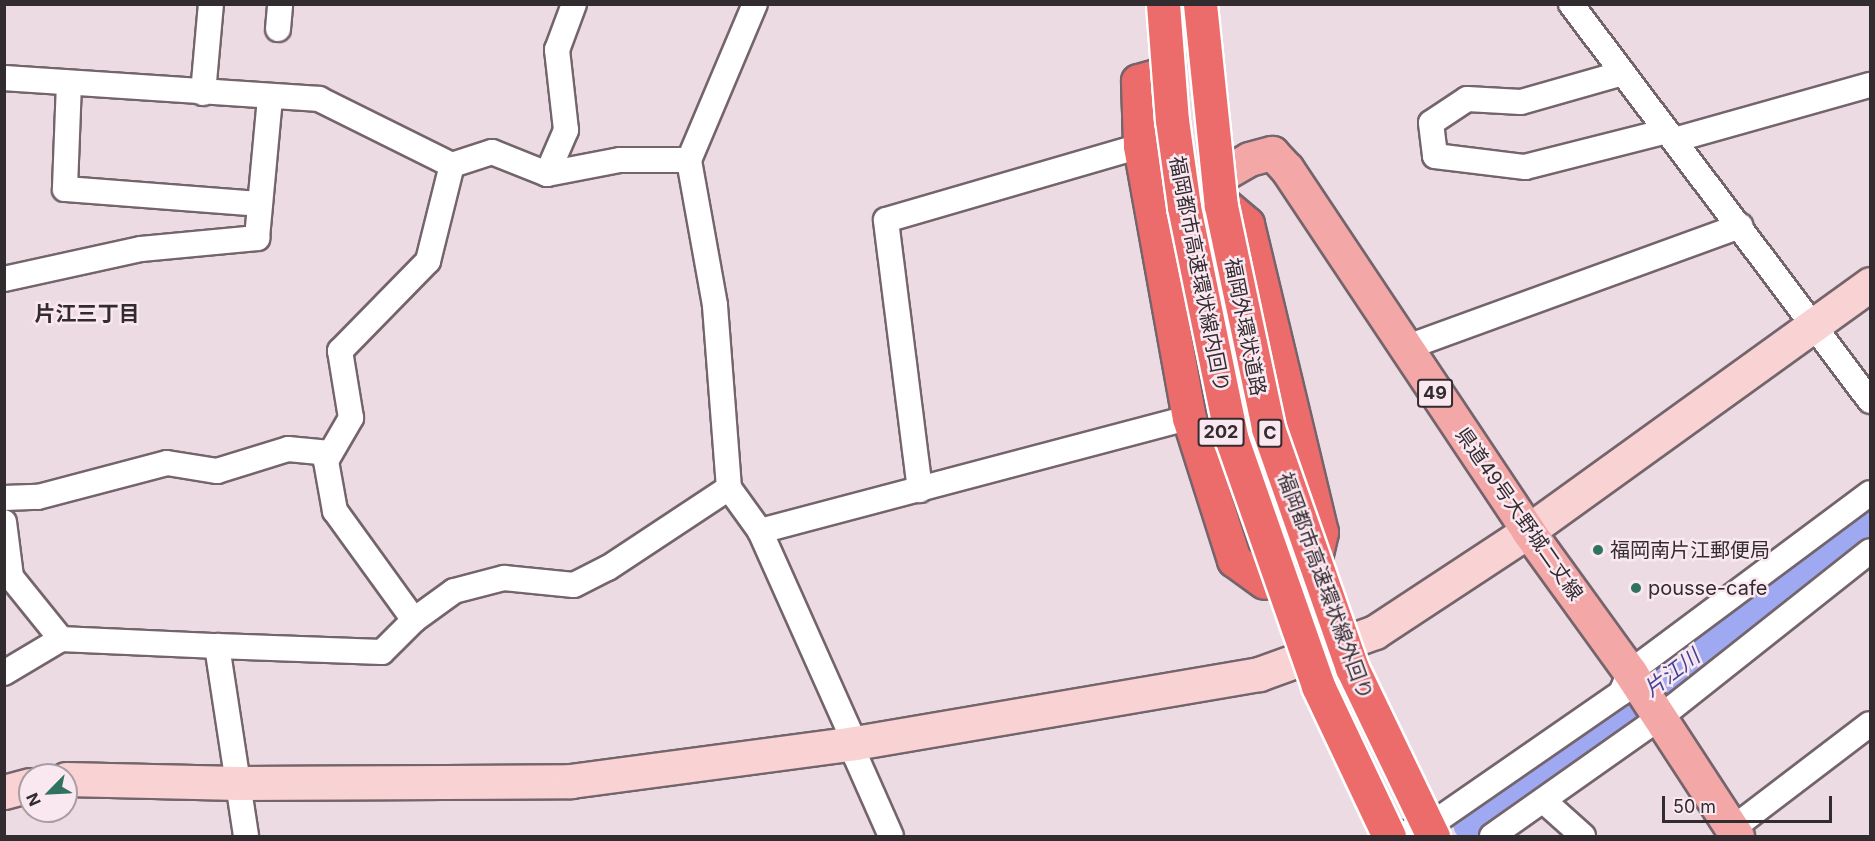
<!DOCTYPE html>
<html>
<head>
<meta charset="utf-8">
<style>
	body { margin:0 }
	#map { position:relative; width:1875px; height:841px; overflow:hidden; background:#ecdbe3; font-family:Inter,"Noto Sans JP",sans-serif }
	div>[style] { position:absolute }
	.river>* { height:40px; margin:-20px; padding:0 20px; transform-origin:20px; border-radius:20px; background:#9fa9f1 }
	.roads { filter:drop-shadow(2px 0 #74646c) drop-shadow(-2px 0 #74646c) drop-shadow(0 2px #74646c) drop-shadow(0 -2px #74646c) }
	.street>* { height:24px; margin:-12px; padding:0 12px; transform-origin:12px; border-radius:12px; background:#fff }
	.secondary>* { height:33px; margin:-16.5px; padding:0 16.5px; transform-origin:16.5px; border-radius:16.5px; background:#f9d3d3 }
	.primary>* { height:33px; margin:-16.5px; padding:0 16.5px; transform-origin:16.5px; border-radius:16.5px; background:#f4a7a7 }
	.highway>* { height:33px; margin:-16.5px; padding:0 16.5px; transform-origin:16.5px; border-radius:16.5px; background:#ec6c6c }
	.bridges { filter:drop-shadow(2px 0 #fff) drop-shadow(-2px 0 #fff) drop-shadow(0 2px #fff) drop-shadow(0 -2px #fff) }
	.highway-bridge>* { height:33px; margin:-16.5px; padding:0 16.5px; transform-origin:16.5px; border-radius:16.5px; background:#ec6c6c }
	.dots>* { width:16px; height:16px; translate:-50% -50%; box-sizing:border-box; border:3px solid #fae8f0; border-radius:50% }
	span { translate:-50% -50%; white-space:nowrap; text-align:center; line-height:1.15; -webkit-text-stroke:5px #fae8f0; paint-order:stroke }
	.shield-label span { padding:2px 4px; background:#fae8f0; border:2px solid; border-radius:4px; -webkit-text-stroke-width:0 }
	.shield-label { font-size:18px; color:#322b2f; font-weight:700 }
	.street-label { font-size:20px; color:#322b2f }
	.poi-label { font-size:20px; color:#322b2f }
	.left { translate:0 -50%; text-align:left }
	.neighbourhood-label { font-size:21px; color:#322b2f; font-weight:700 }
	.water-label { font-size:21px; color:#414397; font-style:italic }
	.frame { position:absolute; inset:0; border:6px solid #322b2f; pointer-events:none }
	.north { position:absolute; left:18px; top:763px; width:60px; height:60px; box-sizing:border-box; background:#fae8f0; border:2px solid #aa9ca3; border-radius:50%; rotate:246deg; font-size:16px; font-weight:700; line-height:24px; text-align:center; color:#322b2f }
	.north::after { content:''; display:block; margin:auto; width:21px; height:27px; background:#307160; clip-path:polygon(50% 0,100% 100%,50% 72%,0 100%) }
	.scale { position:absolute; left:1662px; top:796px; width:170px; height:27px; box-sizing:border-box; border:3px solid #322b2f; border-top:0; padding-left:8px; font-size:18px; line-height:21px; white-space:nowrap; color:#322b2f; -webkit-text-stroke:4px #fae8f0; paint-order:stroke }
</style>
</head>
<body>
<div id="map">
	<div class="river">
		<div style="left:1473px;top:823px;width:498px;rotate:-37.1deg"></div>
	</div>
	<div class="roads">
		<div class="street">
			<div style="left:1571px;top:4px;width:497px;rotate:53deg"></div>
			<div style="left:278px;top:29px;width:25px;rotate:-85deg"></div>
			<div style="left:1623px;top:73px;width:106px;rotate:164.1deg"></div>
			<div style="left:1521px;top:102px;width:54px;rotate:-176.8deg"></div>
			<div style="left:1467px;top:99px;width:43px;rotate:146.3deg"></div>
			<div style="left:1431px;top:123px;width:33px;rotate:83deg"></div>
			<div style="left:1435px;top:156px;width:91px;rotate:7deg"></div>
			<div style="left:1525px;top:167px;width:146px;rotate:-14.2deg"></div>
			<div style="left:4px;top:78px;width:316px;rotate:3.8deg"></div>
			<div style="left:319px;top:99px;width:148px;rotate:26.4deg"></div>
			<div style="left:69px;top:83px;width:106px;rotate:92.2deg"></div>
			<div style="left:65px;top:189px;width:195px;rotate:4.4deg"></div>
			<div style="left:203px;top:93px;width:89px;rotate:-84.9deg"></div>
			<div style="left:1674px;top:140px;width:204px;rotate:-15.7deg"></div>
			<div style="left:547px;top:174px;width:74px;rotate:-10.9deg"></div>
			<div style="left:620px;top:160px;width:69px"></div>
			<div style="left:4px;top:279px;width:140px;rotate:-12.4deg"></div>
			<div style="left:141px;top:249px;width:117px;rotate:-5.4deg"></div>
			<div style="left:257px;top:238px;width:141px;rotate:-84.7deg"></div>
			<div style="left:1405px;top:348px;width:357px;rotate:-20deg"></div>
			<div style="left:729px;top:488px;width:184px;rotate:-94.4deg"></div>
			<div style="left:715px;top:305px;width:147px;rotate:-100.2deg"></div>
			<div style="left:689px;top:160px;width:169px;rotate:-67.1deg"></div>
			<div style="left:920px;top:490px;width:272px;rotate:-97.2deg"></div>
			<div style="left:886px;top:220px;width:265px;rotate:-16.2deg"></div>
			<div style="left:4px;top:498px;width:34px;rotate:-2deg"></div>
			<div style="left:38px;top:497px;width:133px;rotate:-14.8deg"></div>
			<div style="left:167px;top:463px;width:51px;rotate:9.1deg"></div>
			<div style="left:217px;top:471px;width:74px;rotate:-17.2deg"></div>
			<div style="left:288px;top:449px;width:42px;rotate:5.4deg"></div>
			<div style="left:4px;top:522px;width:55px;rotate:82.7deg"></div>
			<div style="left:11px;top:577px;width:80px;rotate:51.1deg"></div>
			<div style="left:760px;top:531px;width:444px;rotate:-14.8deg"></div>
			<div style="left:414px;top:620px;width:135px;rotate:-125.9deg"></div>
			<div style="left:335px;top:511px;width:51px;rotate:-100.2deg"></div>
			<div style="left:326px;top:461px;width:50px;rotate:-59.8deg"></div>
			<div style="left:351px;top:418px;width:68px;rotate:-99.3deg"></div>
			<div style="left:340px;top:351px;width:126px;rotate:-45.6deg"></div>
			<div style="left:428px;top:261px;width:99px;rotate:-76deg"></div>
			<div style="left:452px;top:165px;width:42px;rotate:-18deg"></div>
			<div style="left:492px;top:152px;width:59px;rotate:21.8deg"></div>
			<div style="left:547px;top:174px;width:48px;rotate:-66.6deg"></div>
			<div style="left:566px;top:130px;width:81px;rotate:-96.4deg"></div>
			<div style="left:557px;top:50px;width:49px;rotate:-69.7deg"></div>
			<div style="left:217px;top:646px;width:165px;rotate:2.1deg"></div>
			<div style="left:382px;top:652px;width:45px;rotate:-45deg"></div>
			<div style="left:414px;top:620px;width:49px;rotate:-35.9deg"></div>
			<div style="left:454px;top:591px;width:52px;rotate:-14.6deg"></div>
			<div style="left:504px;top:578px;width:70px;rotate:5.7deg"></div>
			<div style="left:574px;top:585px;width:38px;rotate:-27deg"></div>
			<div style="left:608px;top:568px;width:145px;rotate:-33.5deg"></div>
			<div style="left:729px;top:488px;width:53px;rotate:54.2deg"></div>
			<div style="left:760px;top:531px;width:232px;rotate:65.9deg"></div>
			<div style="left:855px;top:743px;width:14px;rotate:86deg"></div>
			<div style="left:856px;top:757px;width:86px;rotate:66.1deg"></div>
			<div style="left:4px;top:673px;width:66px;rotate:-30.8deg"></div>
			<div style="left:61px;top:639px;width:156px;rotate:2.6deg"></div>
			<div style="left:217px;top:646px;width:192px;rotate:81.3deg"></div>
			<div style="left:1545px;top:802px;width:51px;rotate:41.8deg"></div>
			<div style="left:1732px;top:829px;width:173px;rotate:-37.3deg"></div>
			<div style="left:1383px;top:836px;width:40px;rotate:-8.5deg"></div>
			<div style="left:1423px;top:830px;width:241px;rotate:-34.7deg"></div>
			<div style="left:1621px;top:693px;width:23px;rotate:-67deg"></div>
			<div style="left:1630px;top:672px;width:299px;rotate:-36.7deg"></div>
			<div style="left:1492px;top:836px;width:203px;rotate:-35.2deg"></div>
			<div style="left:1658px;top:719px;width:270px;rotate:-38.4deg"></div>
		</div>
		<div class="secondary">
			<div style="left:66px;top:779px;width:172px;rotate:1.3deg"></div>
			<div style="left:238px;top:783px;width:333px;rotate:-0.3deg"></div>
			<div style="left:571px;top:781px;width:287px;rotate:-7.6deg"></div>
			<div style="left:855px;top:743px;width:410px;rotate:-9.7deg"></div>
			<div style="left:1259px;top:674px;width:123px;rotate:-19.9deg"></div>
			<div style="left:1375px;top:632px;width:183px;rotate:-33.4deg"></div>
			<div style="left:1528px;top:531px;width:422px;rotate:-35.8deg"></div>
			<div style="left:4px;top:792px;width:27px;rotate:-15deg"></div>
		</div>
		<div class="primary">
			<div style="left:1218px;top:177px;width:36px;rotate:-30deg"></div>
			<div style="left:1249px;top:159px;width:24px;rotate:-15deg"></div>
			<div style="left:1272px;top:153px;width:22px;rotate:47deg"></div>
			<div style="left:1287px;top:169px;width:435px;rotate:56.3deg"></div>
			<div style="left:1528px;top:531px;width:174px;rotate:54.1deg"></div>
			<div style="left:1630px;top:672px;width:196px;rotate:56.9deg"></div>
		</div>
		<div class="highway">
			<div style="left:1159px;top:75px;width:22px;rotate:164deg"></div>
			<div style="left:1138px;top:81px;width:65px;rotate:88.2deg"></div>
			<div style="left:1140px;top:146px;width:276px;rotate:79.8deg"></div>
			<div style="left:1189px;top:418px;width:149px;rotate:72.4deg"></div>
			<div style="left:1234px;top:560px;width:37px;rotate:36deg"></div>
			<div style="left:1221px;top:202px;width:34px;rotate:40deg"></div>
			<div style="left:1247px;top:224px;width:317px;rotate:76.5deg"></div>
			<div style="left:1321px;top:532px;width:32px;rotate:103deg"></div>
		</div>
	</div>
	<div class="bridges">
		<div class="highway-bridge">
			<div style="left:1163px;top:4px;width:116px;rotate:85.6deg"></div>
			<div style="left:1172px;top:120px;width:88px;rotate:82.1deg"></div>
			<div style="left:1184px;top:207px;width:238px;rotate:78.4deg"></div>
			<div style="left:1232px;top:440px;width:261px;rotate:70.7deg"></div>
			<div style="left:1318px;top:686px;width:166px;rotate:64.7deg"></div>
			<div style="left:1200px;top:4px;width:203px;rotate:84.1deg"></div>
			<div style="left:1221px;top:206px;width:227px;rotate:78deg"></div>
			<div style="left:1268px;top:428px;width:254px;rotate:70.7deg"></div>
			<div style="left:1352px;top:668px;width:187px;rotate:64.3deg"></div>
		</div>
	</div>
	<div class="dots">
		<div style="left:1598px;top:550px;background:#307160"></div>
		<div style="left:1636px;top:588px;background:#307160"></div>
	</div>
	<div class="shield-label">
		<span style="left:1435px;top:393px">49</span>
		<span style="left:1221px;top:432px">202</span>
		<span style="left:1270px;top:433px">C</span>
	</div>
	<div class="street-label">
		<span style="left:1199px;top:274px;rotate:79deg">福岡都市高速環状線内回り</span>
		<span style="left:1245px;top:327px;rotate:79deg">福岡外環状道路</span>
		<span style="left:1519px;top:514px;rotate:55deg">県道49号大野城二丈線</span>
		<span style="left:1325px;top:586px;rotate:70deg">福岡都市高速環状線外回り</span>
	</div>
	<div class="poi-label">
		<span class="left" style="left:1610px;top:550px">福岡南片江郵便局</span>
		<span class="left" style="left:1648px;top:588px">pousse-cafe</span>
	</div>
	<div class="neighbourhood-label">
		<span style="left:87px;top:314px">片江三丁目</span>
	</div>
	<div class="water-label">
		<span style="left:1672px;top:673px;rotate:-37deg">片江川</span>
	</div>
	<div class="frame"></div>
	<div class="north">N</div>
	<div class="scale">50 m</div>
</div>
</body>
</html>
